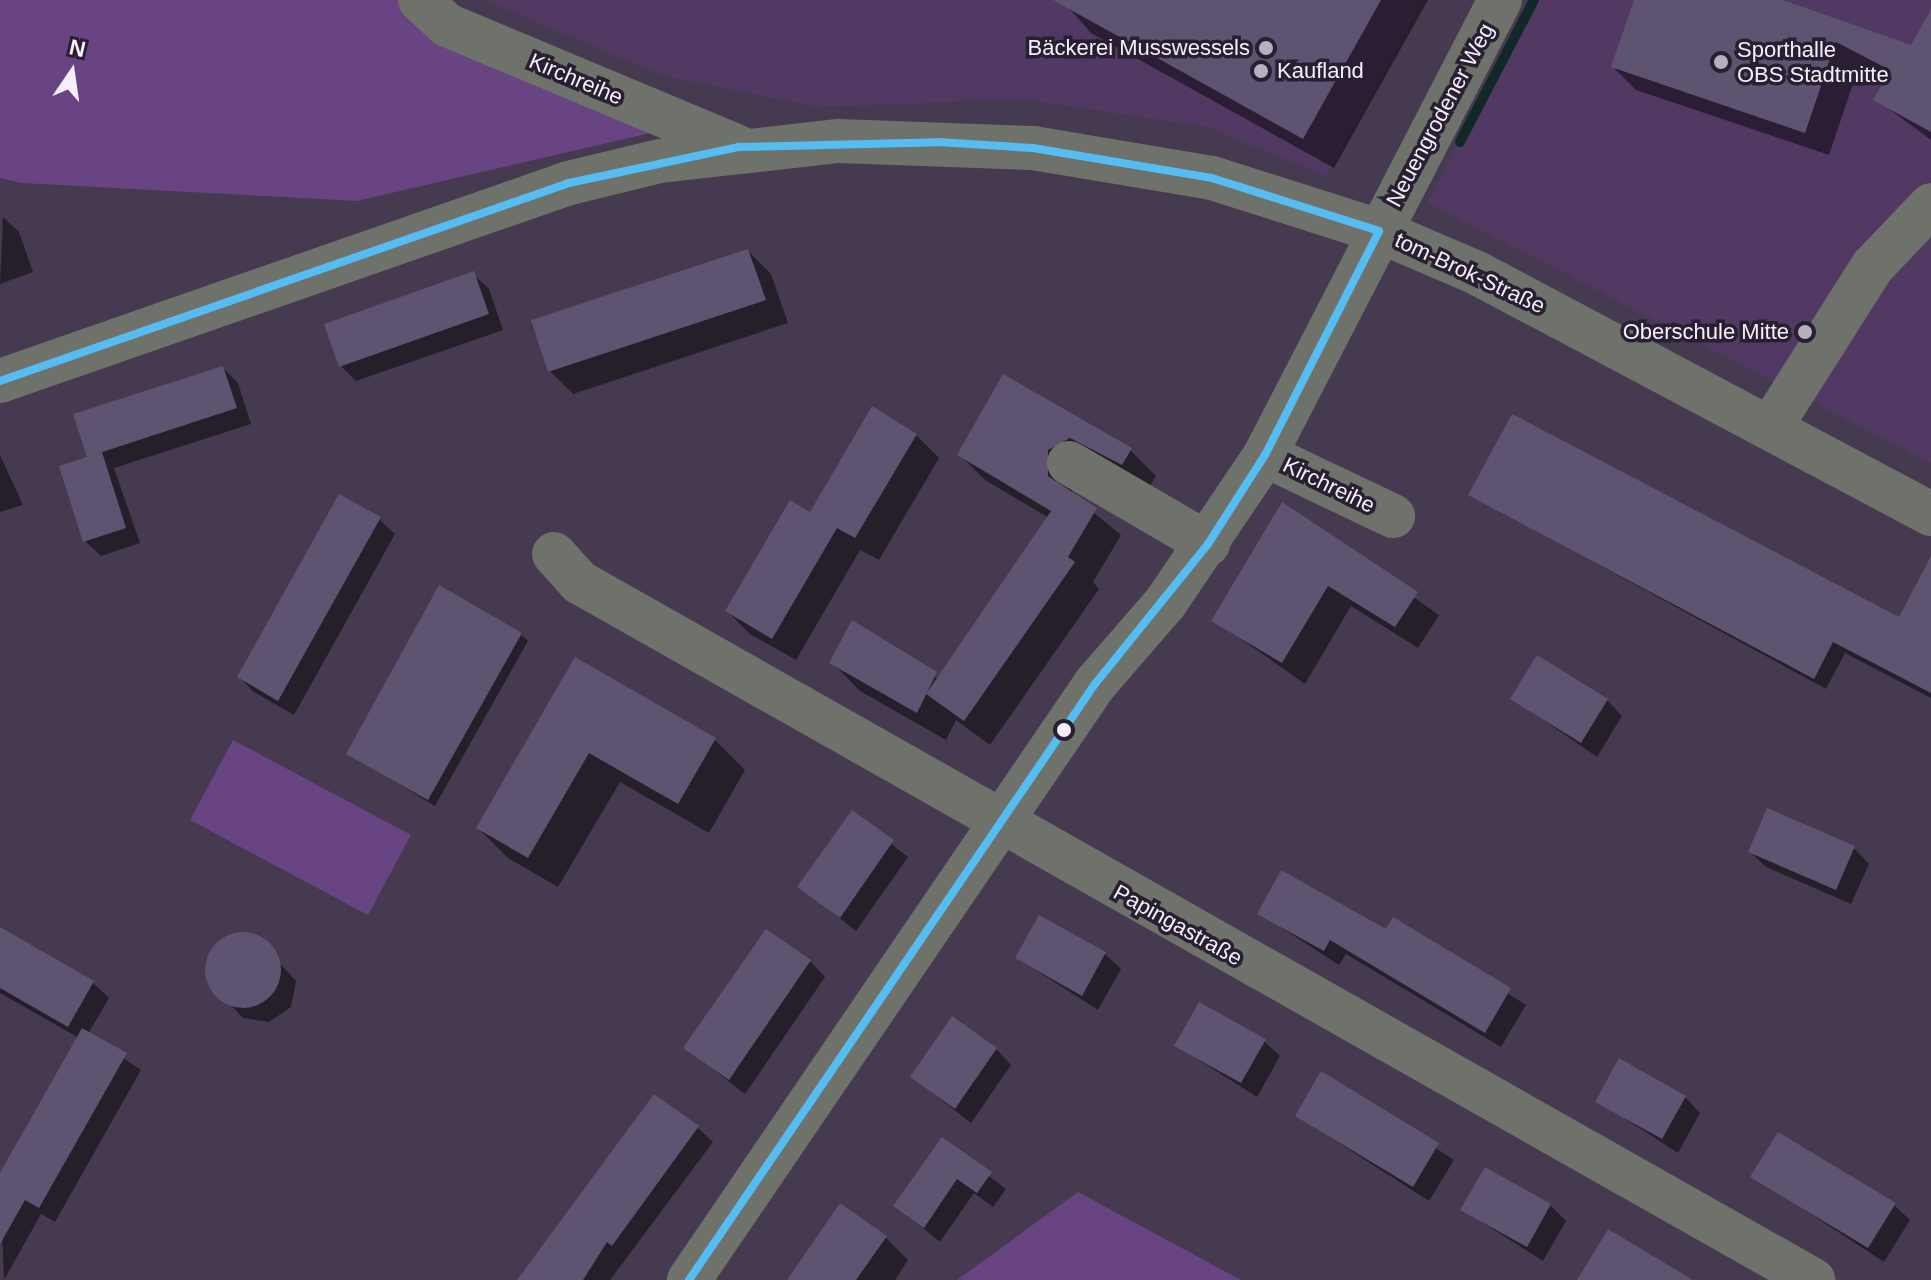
<!DOCTYPE html>
<html>
<head>
<meta charset="utf-8">
<style>
	body { margin:0 }
	#map { position:relative; width:1931px; height:1280px; overflow:hidden; background:#463a50; font-family:Arial,sans-serif }
	div>[style] { position:absolute }
	.built>* { inset:0; background:#513963 }
	.green>* { inset:0; background:#684483 }
	.shadow>* { inset:0; background:#0007 }
	.stream>* { height:10px; margin:-5px; padding:0 5px; transform-origin:5px; border-radius:5px; background:#122828 }
	.building>* { inset:0; background:#5e5472 }
	.round { border-radius:50% }
	.minor>* { height:44px; margin:-22px; padding:0 22px; transform-origin:22px; border-radius:22px; background:#6f726b }
	.bus-1>* { height:8px; margin:-4px; padding:0 4px; transform-origin:4px; border-radius:4px; background:#56bdf3 }
	.dots>* { width:22px; height:22px; translate:-50% -50%; box-sizing:border-box; border:4px solid #281f30; border-radius:50% }
	span { translate:-50% -50%; white-space:nowrap; text-align:center; line-height:1.15; -webkit-text-stroke:7px #281f30; paint-order:stroke }
	.poi-label { font-size:22px; color:#f6eefc }
	.right { translate:-100% -50%; text-align:right }
	.left { translate:0 -50%; text-align:left }
	.street-label { font-size:22px; color:#f6eefc }
	.north { position:absolute; left:32px; top:32px; width:80px; height:80px; -webkit-text-stroke:6px #281f30; paint-order:stroke; rotate:13deg; font-size:22px; font-weight:700; line-height:32px; text-align:center; color:#f6eefc }
	.north::after { content:''; display:block; margin:auto; width:28px; height:36px; background:#f6eefc; clip-path:polygon(50% 0,100% 100%,50% 72%,0 100%) }
</style>
</head>
<body>
<div id="map">
	<div class="built">
		<div style="clip-path:polygon(485px 0,1423px 0,1326px 176px,1208px 127px,1022px 99px,819px 107px,662px 75px)"></div>
		<div style="clip-path:polygon(1534px 0,1931px 0,1931px 463px,1427px 202px)"></div>
	</div>
	<div class="green">
		<div style="clip-path:polygon(0 0,416px 0,659px 131px,357px 201px,21px 183px,0 178px)"></div>
		<div style="clip-path:polygon(233px 740px,411px 835px,368px 915px,190px 820px)"></div>
		<div style="clip-path:polygon(1078px 1192px,1241px 1280px,957px 1280px)"></div>
	</div>
	<div class="shadow">
		<div style="clip-path:polygon(1062px 0,1428px 0,1334px 168px,1091px 33px)"></div>
		<div style="clip-path:polygon(1636px 0,1777px 0,1912px 47px,1931px 13px,1931px 140px,1876px 99px,1888px 78px,1860px 63px,1829px 155px,1636px 90px,1613px 67px)"></div>
		<div style="clip-path:polygon(3px 217px,19px 232px,33px 272px,0 284px)"></div>
		<div style="clip-path:polygon(748px 251px,771px 274px,788px 323px,573px 394px,550px 371px)"></div>
		<div style="clip-path:polygon(473px 274px,489px 289px,503px 330px,356px 381px,341px 366px)"></div>
		<div style="clip-path:polygon(223px 368px,238px 383px,251px 424px,114px 468px,140px 543px,101px 556px,85px 541px,91px 458px)"></div>
		<div style="clip-path:polygon(1003px 377px,1130px 450px,1156px 476px,1148px 489px,1073px 475px,1072px 495px,1121px 535px,1093px 582px,1099px 589px,990px 745px,956px 720px,946px 740px,860px 691px,832px 662px,940px 678px,1049px 518px,985px 480px,960px 455px)"></div>
		<div style="clip-path:polygon(916px 435px,939px 458px,879px 560px,860px 550px,796px 660px,750px 634px,727px 611px,810px 515px)"></div>
		<div style="clip-path:polygon(0 455px,23px 505px,0 512px)"></div>
		<div style="clip-path:polygon(1471px 495px,1899px 620px,1931px 595px,1931px 698px,1845px 653px,1826px 689px)"></div>
		<div style="clip-path:polygon(1282px 505px,1439px 615px,1418px 648px,1351px 606px,1305px 684px,1214px 620px)"></div>
		<div style="clip-path:polygon(379px 519px,395px 534px,294px 715px,254px 692px,239px 677px)"></div>
		<div style="clip-path:polygon(520px 634px,528px 641px,435px 806px,348px 753px)"></div>
		<div style="clip-path:polygon(576px 660px,715px 740px,745px 770px,709px 833px,620px 782px,558px 887px,508px 858px,478px 828px)"></div>
		<div style="clip-path:polygon(1513px 699px,1607px 700px,1622px 716px,1597px 757px)"></div>
		<div style="clip-path:polygon(852px 813px,908px 857px,856px 931px,800px 887px)"></div>
		<div style="clip-path:polygon(1854px 848px,1869px 864px,1851px 904px,1766px 867px,1750px 852px)"></div>
		<div style="clip-path:polygon(1259px 913px,1387px 932px,1394px 920px,1526px 1005px,1501px 1047px,1346px 954px,1339px 965px)"></div>
		<div style="clip-path:polygon(0 929px,93px 983px,109px 998px,88px 1034px,141px 1070px,55px 1222px,41px 1214px,4px 1280px,0 1177px,79px 1038px,0 993px)"></div>
		<div style="clip-path:polygon(254px 935px,296px 981px,291px 1007px,269px 1022px,243px 1018px,209px 982px,210px 956px,228px 936px)"></div>
		<div style="clip-path:polygon(1105px 954px,1121px 969px,1098px 1010px,1017px 958px)"></div>
		<div style="clip-path:polygon(810px 961px,825px 977px,745px 1094px,686px 1048px)"></div>
		<div style="clip-path:polygon(1264px 1041px,1280px 1056px,1257px 1097px,1177px 1046px)"></div>
		<div style="clip-path:polygon(996px 1049px,1011px 1065px,971px 1123px,912px 1077px)"></div>
		<div style="clip-path:polygon(1322px 1074px,1454px 1160px,1429px 1201px,1297px 1116px)"></div>
		<div style="clip-path:polygon(1685px 1097px,1700px 1113px,1678px 1153px,1598px 1101px)"></div>
		<div style="clip-path:polygon(697px 1127px,713px 1142px,610px 1280px,521px 1280px)"></div>
		<div style="clip-path:polygon(942px 1140px,1006px 1189px,993px 1207px,974px 1193px,940px 1242px,896px 1206px)"></div>
		<div style="clip-path:polygon(1753px 1176px,1894px 1205px,1910px 1220px,1884px 1262px)"></div>
		<div style="clip-path:polygon(1550px 1205px,1566px 1221px,1543px 1261px,1463px 1210px)"></div>
		<div style="clip-path:polygon(885px 1237px,908px 1260px,895px 1280px,789px 1280px)"></div>
	</div>
	<div class="stream">
		<div style="left:1460px;top:142px;width:160px;rotate:-62.5deg"></div>
	</div>
	<div class="building">
		<div style="clip-path:polygon(1053px 0,1381px 0,1303px 139px)"></div>
		<div style="clip-path:polygon(1634px 0,1783px 0,1911px 45px,1931px 9px,1931px 132px,1873px 100px,1890px 70px,1836px 42px,1805px 133px,1611px 67px)"></div>
		<div style="clip-path:polygon(748px 249px,766px 300px,548px 372px,531px 320px)"></div>
		<div style="clip-path:polygon(474px 271px,489px 314px,339px 367px,324px 324px)"></div>
		<div style="clip-path:polygon(223px 366px,237px 408px,87px 457px,73px 414px)"></div>
		<div style="clip-path:polygon(1003px 374px,1132px 448px,1122px 465px,1070px 438px,1048px 450px,1048px 476px,1097px 508px,1068px 557px,1075px 562px,964px 721px,926px 694px,1051px 511px,957px 455px)"></div>
		<div style="clip-path:polygon(872px 406px,917px 434px,855px 538px,837px 528px,772px 639px,725px 611px,790px 500px,810px 512px)"></div>
		<div style="clip-path:polygon(1512px 414px,1899px 617px,1931px 556px,1931px 693px,1833px 642px,1814px 679px,1468px 495px)"></div>
		<div style="clip-path:polygon(102px 452px,126px 528px,83px 542px,59px 466px)"></div>
		<div style="clip-path:polygon(339px 494px,381px 517px,278px 701px,237px 677px)"></div>
		<div style="clip-path:polygon(1282px 502px,1418px 592px,1395px 627px,1328px 586px,1282px 663px,1211px 621px)"></div>
		<div style="clip-path:polygon(439px 585px,522px 633px,428px 800px,346px 754px)"></div>
		<div style="clip-path:polygon(852px 620px,937px 672px,917px 713px,829px 663px)"></div>
		<div style="clip-path:polygon(1537px 655px,1608px 699px,1581px 743px,1510px 699px)"></div>
		<div style="clip-path:polygon(575px 657px,716px 738px,678px 804px,589px 753px,528px 858px,476px 828px)"></div>
		<div style="clip-path:polygon(1767px 808px,1855px 846px,1836px 890px,1748px 852px)"></div>
		<div style="clip-path:polygon(852px 810px,894px 840px,840px 918px,797px 887px)"></div>
		<div style="clip-path:polygon(1281px 870px,1386px 929px,1393px 917px,1511px 988px,1485px 1033px,1330px 940px,1324px 951px,1257px 914px)"></div>
		<div style="clip-path:polygon(1039px 915px,1106px 952px,1082px 996px,1015px 958px)"></div>
		<div style="clip-path:polygon(0 927px,94px 981px,68px 1027px,0 988px)"></div>
		<div style="clip-path:polygon(766px 929px,811px 960px,729px 1080px,683px 1048px)"></div>
		<div class="round" style="left:205px;top:932px;width:76px;height:76px"></div>
		<div style="clip-path:polygon(1199px 1002px,1266px 1039px,1241px 1083px,1174px 1046px)"></div>
		<div style="clip-path:polygon(952px 1016px,997px 1048px,955px 1109px,910px 1077px)"></div>
		<div style="clip-path:polygon(82px 1028px,127px 1053px,39px 1208px,25px 1200px,0 1244px,0 1173px)"></div>
		<div style="clip-path:polygon(1619px 1058px,1686px 1096px,1662px 1139px,1595px 1102px)"></div>
		<div style="clip-path:polygon(1321px 1071px,1439px 1143px,1413px 1187px,1295px 1116px)"></div>
		<div style="clip-path:polygon(654px 1094px,699px 1126px,612px 1246px,607px 1242px,583px 1280px,517px 1280px)"></div>
		<div style="clip-path:polygon(1778px 1132px,1896px 1203px,1868px 1248px,1750px 1177px)"></div>
		<div style="clip-path:polygon(942px 1137px,992px 1172px,977px 1193px,957px 1179px,924px 1228px,893px 1206px)"></div>
		<div style="clip-path:polygon(1485px 1167px,1551px 1204px,1527px 1247px,1460px 1210px)"></div>
		<div style="clip-path:polygon(840px 1203px,887px 1236px,856px 1280px,787px 1280px)"></div>
		<div style="clip-path:polygon(1608px 1229px,1693px 1280px,1577px 1280px)"></div>
	</div>
	<div class="minor">
		<div style="left:420px;top:0;width:37px;rotate:43deg"></div>
		<div style="left:447px;top:25px;width:316px;rotate:22.7deg"></div>
		<div style="left:0;top:381px;width:602px;rotate:-19.19deg"></div>
		<div style="left:569px;top:183px;width:94px;rotate:-13.6deg"></div>
		<div style="left:660px;top:161px;width:180px;rotate:-6.4deg"></div>
		<div style="left:839px;top:141px;width:194px;rotate:2.1deg"></div>
		<div style="left:1033px;top:148px;width:181px;rotate:9.5deg"></div>
		<div style="left:1212px;top:178px;width:175px;rotate:17.6deg"></div>
		<div style="left:1379px;top:231px;width:107px;rotate:23.2deg"></div>
		<div style="left:1477px;top:273px;width:514px;rotate:27.96deg"></div>
		<div style="left:1770px;top:428px;width:192px;rotate:-57.6deg"></div>
		<div style="left:1873px;top:266px;width:84px;rotate:-46.4deg"></div>
		<div style="left:1265px;top:455px;width:142px;rotate:25.5deg"></div>
		<div style="left:1069px;top:463px;width:161px;rotate:30.2deg"></div>
		<div style="left:554px;top:554px;width:38px;rotate:48deg"></div>
		<div style="left:579px;top:582px;width:1418px;rotate:29.49deg"></div>
		<div style="left:689px;top:1280px;width:721px;rotate:-55.74deg"></div>
		<div style="left:1095px;top:684px;width:108px;rotate:-49.1deg"></div>
		<div style="left:1166px;top:602px;width:177px;rotate:-56deg"></div>
		<div style="left:1265px;top:455px;width:512px;rotate:-62.68deg"></div>
	</div>
	<div class="bus-1">
		<div style="left:0;top:381px;width:602px;rotate:-19.19deg"></div>
		<div style="left:569px;top:183px;width:174px;rotate:-12deg"></div>
		<div style="left:739px;top:147px;width:199px;rotate:-1.4deg"></div>
		<div style="left:938px;top:142px;width:95px;rotate:3.6deg"></div>
		<div style="left:1033px;top:148px;width:181px;rotate:9.5deg"></div>
		<div style="left:1212px;top:178px;width:175px;rotate:17.6deg"></div>
		<div style="left:689px;top:1280px;width:721px;rotate:-55.74deg"></div>
		<div style="left:1095px;top:684px;width:180px;rotate:-51.1deg"></div>
		<div style="left:1208px;top:544px;width:106px;rotate:-57.4deg"></div>
		<div style="left:1265px;top:455px;width:251px;rotate:-63deg"></div>
	</div>
	<div class="dots">
		<div style="left:1266px;top:48px;background:#b8afc0"></div>
		<div style="left:1721px;top:62px;background:#b8afc0"></div>
		<div style="left:1261px;top:71px;background:#b8afc0"></div>
		<div style="left:1805px;top:332px;background:#b8afc0"></div>
		<div style="left:1064px;top:730px;background:#f6eefc"></div>
	</div>
	<div class="poi-label">
		<span class="right" style="left:1250px;top:48px">Bäckerei Musswessels</span>
		<span class="left" style="left:1737px;top:62px">Sporthalle<br>OBS Stadtmitte</span>
		<span class="left" style="left:1277px;top:71px">Kaufland</span>
		<span class="right" style="left:1789px;top:332px">Oberschule Mitte</span>
	</div>
	<div class="street-label">
		<span style="left:576px;top:79px;rotate:23deg">Kirchreihe</span>
		<span style="left:1440px;top:115px;rotate:-62deg">Neuengrodener Weg</span>
		<span style="left:1470px;top:273px;rotate:25deg">tom-Brok-Straße</span>
		<span style="left:1329px;top:485px;rotate:26deg">Kirchreihe</span>
		<span style="left:1178px;top:925px;rotate:29deg">Papingastraße</span>
	</div>
	<div class="north">N</div>
</div>
</body>
</html>
